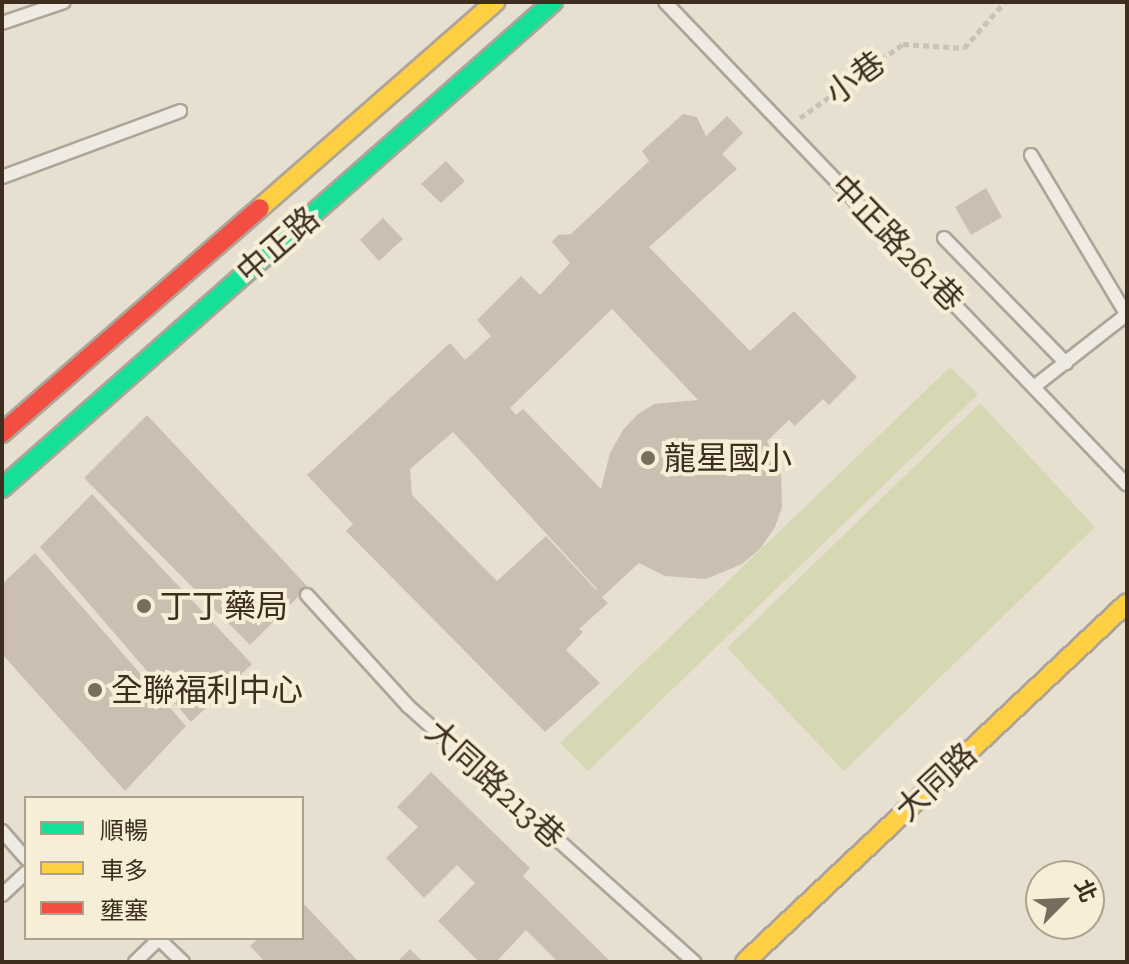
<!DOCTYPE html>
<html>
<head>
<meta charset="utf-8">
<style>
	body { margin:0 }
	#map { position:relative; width:1129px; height:964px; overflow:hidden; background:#e7e0d1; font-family:"Zilla Slab","Noto Sans TC",serif }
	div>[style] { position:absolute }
	.green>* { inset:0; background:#d6d7b3 }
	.building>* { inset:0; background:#cbbfb2 }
	.path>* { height:5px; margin-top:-2.5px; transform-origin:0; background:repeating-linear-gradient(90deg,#c8c2b9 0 6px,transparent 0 10px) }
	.roads { filter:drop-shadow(2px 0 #ada599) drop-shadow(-2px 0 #ada599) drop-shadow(0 2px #ada599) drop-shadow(0 -2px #ada599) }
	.lane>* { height:12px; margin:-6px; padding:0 6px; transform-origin:6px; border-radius:6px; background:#efebe3 }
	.fast>* { height:18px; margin:-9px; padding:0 9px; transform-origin:9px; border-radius:9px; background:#16e098 }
	.slow>* { height:18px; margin:-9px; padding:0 9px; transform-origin:9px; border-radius:9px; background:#ffcf43 }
	.jam>* { height:18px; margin:-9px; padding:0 9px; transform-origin:9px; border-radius:9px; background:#f24e42 }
	.dots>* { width:22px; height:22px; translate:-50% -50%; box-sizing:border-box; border:4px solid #f7eed8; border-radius:50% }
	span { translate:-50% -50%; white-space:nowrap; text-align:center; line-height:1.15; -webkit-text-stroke:8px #f7eed8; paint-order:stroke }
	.street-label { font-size:32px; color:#3d2e20 }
	.poi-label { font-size:32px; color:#3d2e20 }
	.left { translate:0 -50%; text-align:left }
	.frame { position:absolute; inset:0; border:4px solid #3d2e20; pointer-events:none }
	.legend { position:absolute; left:24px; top:796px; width:280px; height:144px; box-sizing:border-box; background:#f7eed8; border:2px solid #ada18e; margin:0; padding:10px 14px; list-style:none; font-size:24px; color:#3d2e20 }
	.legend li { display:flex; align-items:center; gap:16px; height:40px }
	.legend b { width:40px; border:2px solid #ada18e }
	.north { position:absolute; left:1025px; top:860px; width:80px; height:80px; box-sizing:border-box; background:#f7eed8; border:2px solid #ada18e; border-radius:50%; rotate:66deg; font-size:22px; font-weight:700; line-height:32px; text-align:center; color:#3d2e20 }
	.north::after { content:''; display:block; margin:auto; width:28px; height:36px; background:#786c5e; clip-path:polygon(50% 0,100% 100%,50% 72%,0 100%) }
</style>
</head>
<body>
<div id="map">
	<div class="green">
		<div style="clip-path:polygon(950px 367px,978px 394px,588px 771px,560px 743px)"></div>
		<div style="clip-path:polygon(980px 403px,1095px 527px,844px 771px,727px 648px)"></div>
	</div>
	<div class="building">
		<div style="clip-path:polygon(evenodd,683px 114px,697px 117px,706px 136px,727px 116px,743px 133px,722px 154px,737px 169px,649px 247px,750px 351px,794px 311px,857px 377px,829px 405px,823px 399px,795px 426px,789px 420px,767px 441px,781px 473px,782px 507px,775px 527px,760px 549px,742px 564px,706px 579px,665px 576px,639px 563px,602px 597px,608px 603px,579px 629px,583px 632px,566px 650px,600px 683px,545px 732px,346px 531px,353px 524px,307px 475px,450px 343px,465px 360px,491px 336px,477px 320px,521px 276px,540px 295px,570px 263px,552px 242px,558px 235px,571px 234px,649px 161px,642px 151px,683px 114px,612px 309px,698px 400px,654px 404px,637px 415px,623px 430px,610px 453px,601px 489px,523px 409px,516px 415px,510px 408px,612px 309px,683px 114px,453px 432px,597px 589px,596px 590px,546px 536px,497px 581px,412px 495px,410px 469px,453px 432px)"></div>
		<div style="clip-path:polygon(446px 161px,465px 181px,441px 203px,421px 184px)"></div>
		<div style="clip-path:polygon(986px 188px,1002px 217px,971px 235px,955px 207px)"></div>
		<div style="clip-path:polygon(383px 218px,403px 239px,379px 261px,360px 240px)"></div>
		<div style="clip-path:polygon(147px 415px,308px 587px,250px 645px,84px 478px)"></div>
		<div style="clip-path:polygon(92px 494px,252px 664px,191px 722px,40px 547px)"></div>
		<div style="clip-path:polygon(35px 553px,186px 726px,125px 791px,2px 654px,2px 584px)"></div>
		<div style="clip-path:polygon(431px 772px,530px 868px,523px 876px,611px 962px,558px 962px,526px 930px,496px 962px,479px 962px,438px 921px,475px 883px,457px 865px,424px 898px,386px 858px,418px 827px,397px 807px)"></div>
		<div style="clip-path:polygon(302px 902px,359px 962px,265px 962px,250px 946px,259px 938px,302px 938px)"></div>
		<div style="clip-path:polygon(410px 949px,423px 962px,397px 962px)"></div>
	</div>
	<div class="path">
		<div style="left:800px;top:118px;width:127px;rotate:-35.7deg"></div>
		<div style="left:903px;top:44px;width:61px;rotate:3.8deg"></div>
		<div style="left:964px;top:48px;width:62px;rotate:-48.3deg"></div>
	</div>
	<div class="roads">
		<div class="lane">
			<div style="left:665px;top:2px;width:668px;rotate:46.27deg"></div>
			<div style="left:2px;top:23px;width:65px;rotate:-18.7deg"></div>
			<div style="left:1031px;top:155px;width:185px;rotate:59.1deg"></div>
			<div style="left:2px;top:177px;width:190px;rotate:-20.3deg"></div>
			<div style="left:944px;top:238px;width:175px;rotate:45.7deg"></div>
			<div style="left:1035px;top:386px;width:117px;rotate:-38deg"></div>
			<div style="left:307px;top:595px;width:150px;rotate:47.7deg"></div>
			<div style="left:408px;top:706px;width:384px;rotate:41.8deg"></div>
			<div style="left:2px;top:831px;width:37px;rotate:49deg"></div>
			<div style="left:2px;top:895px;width:33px;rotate:-43deg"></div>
			<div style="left:158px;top:938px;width:35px;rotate:44deg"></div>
			<div style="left:135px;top:962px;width:33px;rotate:-44deg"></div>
		</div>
		<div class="fast">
			<div style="left:2px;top:488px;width:735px;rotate:-41.41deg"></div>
		</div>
		<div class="slow">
			<div style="left:260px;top:208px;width:313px;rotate:-41.2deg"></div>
			<div style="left:745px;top:962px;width:524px;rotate:-43.22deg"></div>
		</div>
		<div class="jam">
			<div style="left:2px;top:433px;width:342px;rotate:-41.1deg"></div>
		</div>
	</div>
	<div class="dots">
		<div style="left:648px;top:458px;background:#786c5e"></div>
		<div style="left:144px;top:606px;background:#786c5e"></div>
		<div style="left:95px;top:690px;background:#786c5e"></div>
	</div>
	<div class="street-label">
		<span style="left:855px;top:78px;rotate:-36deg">小巷</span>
		<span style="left:897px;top:243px;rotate:46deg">中正路261巷</span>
		<span style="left:278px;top:245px;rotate:-41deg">中正路</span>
		<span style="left:936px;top:782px;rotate:-43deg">大同路</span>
		<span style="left:495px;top:784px;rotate:42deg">大同路213巷</span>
	</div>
	<div class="poi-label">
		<span class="left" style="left:664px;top:458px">龍星國小</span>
		<span class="left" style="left:160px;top:606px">丁丁藥局</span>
		<span class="left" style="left:111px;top:690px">全聯福利中心</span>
	</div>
	<div class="frame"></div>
	<ul class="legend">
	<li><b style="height:10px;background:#16e098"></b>順暢</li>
	<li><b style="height:10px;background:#ffcf43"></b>車多</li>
	<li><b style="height:10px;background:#f24e42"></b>壅塞</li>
	</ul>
	<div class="north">北</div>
</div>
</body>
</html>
